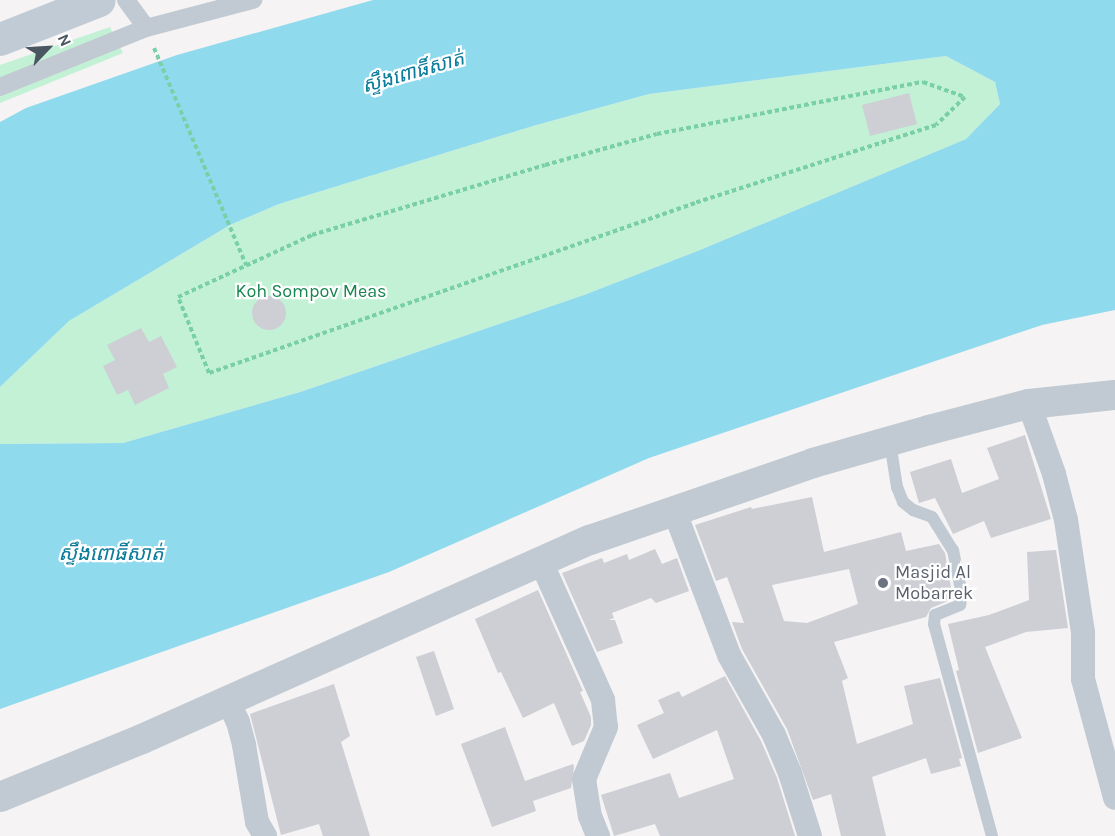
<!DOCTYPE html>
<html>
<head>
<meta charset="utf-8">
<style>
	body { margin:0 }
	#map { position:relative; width:1115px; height:836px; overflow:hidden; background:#f5f3f3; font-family:Karla,"Noto Sans Khmer",sans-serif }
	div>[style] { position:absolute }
	.green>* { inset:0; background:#c3f1d5 }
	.water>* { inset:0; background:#90daee }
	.building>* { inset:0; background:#cdcfd5 }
	.round { border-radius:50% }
	.path>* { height:4px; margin-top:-2px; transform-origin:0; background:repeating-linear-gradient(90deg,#7ad0a6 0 4.5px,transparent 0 7.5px) }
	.service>* { height:12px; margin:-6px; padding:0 6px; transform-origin:6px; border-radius:6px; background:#c1cad2 }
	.pedestrian>* { height:18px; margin:-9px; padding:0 9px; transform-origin:9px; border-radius:9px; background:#c1cad2 }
	.minor>* { height:24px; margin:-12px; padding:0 12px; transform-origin:12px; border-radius:12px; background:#c1cad2 }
	.tertiary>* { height:30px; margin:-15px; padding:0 15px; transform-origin:15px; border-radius:15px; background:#c1cad2 }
	.secondary>* { height:33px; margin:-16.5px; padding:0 16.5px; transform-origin:16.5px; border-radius:16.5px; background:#c1cbd6 }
	.dots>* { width:16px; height:16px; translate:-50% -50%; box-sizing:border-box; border:3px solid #fff; border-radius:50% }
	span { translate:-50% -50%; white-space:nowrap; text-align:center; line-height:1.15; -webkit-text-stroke:4.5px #fff; paint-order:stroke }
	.park-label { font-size:18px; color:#17864f }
	.worship-label { font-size:18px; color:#5b616d }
	.left { translate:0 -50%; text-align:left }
	.water-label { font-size:20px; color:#0c7c9b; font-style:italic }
	.north { position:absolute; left:18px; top:18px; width:60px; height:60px; -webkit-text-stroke:4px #fff; paint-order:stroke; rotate:65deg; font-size:16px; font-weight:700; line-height:24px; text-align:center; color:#4a5661 }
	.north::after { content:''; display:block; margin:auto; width:21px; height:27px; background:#4a5661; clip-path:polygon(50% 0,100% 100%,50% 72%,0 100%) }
</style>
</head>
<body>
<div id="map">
	<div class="green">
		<div style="clip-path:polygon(110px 27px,123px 53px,0 103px,0 65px)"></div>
		<div style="clip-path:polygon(946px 56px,995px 82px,1000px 104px,966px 139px,700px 250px,584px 295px,300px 392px,123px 443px,0 444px,0 387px,69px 321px,230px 225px,279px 204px,533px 126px,649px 94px)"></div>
	</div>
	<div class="water">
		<div style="clip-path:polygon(373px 0,1115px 0,1115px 310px,1042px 325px,649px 458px,389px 572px,0 709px,0 444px,123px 443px,300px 392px,350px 375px,584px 295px,700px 250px,966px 139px,1000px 104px,995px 82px,946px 56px,649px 94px,533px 126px,279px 204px,230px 225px,69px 321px,0 387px,0 122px,26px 108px,177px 55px)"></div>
	</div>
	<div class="building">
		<div style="clip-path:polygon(909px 93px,917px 124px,870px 136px,862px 105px)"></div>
		<div class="round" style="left:252px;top:296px;width:34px;height:34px"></div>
		<div style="clip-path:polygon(141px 328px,149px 342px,161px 336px,177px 367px,163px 374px,169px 388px,135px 405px,128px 390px,117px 395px,103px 366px,115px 360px,107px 345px)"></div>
		<div style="clip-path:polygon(1025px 435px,1051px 519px,991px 538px,984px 521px,953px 534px,935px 498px,919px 503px,910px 472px,951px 459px,962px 493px,999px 479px,987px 448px)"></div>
		<div style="clip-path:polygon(evenodd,812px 497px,824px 552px,901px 532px,906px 551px,939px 544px,945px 553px,953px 599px,931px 608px,926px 617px,834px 642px,848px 678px,842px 681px,857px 744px,913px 724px,904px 686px,940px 678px,962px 758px,959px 759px,961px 766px,931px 774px,926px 758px,872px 777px,886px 836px,841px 836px,831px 794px,813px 800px,787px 729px,742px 649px,732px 622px,744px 623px,727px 577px,716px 581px,695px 525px,751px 507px,752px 509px,812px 497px,849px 569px,858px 604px,807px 623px,784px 621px,772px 585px,849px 569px)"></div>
		<div style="clip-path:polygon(655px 549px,662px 564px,677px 558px,689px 591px,656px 603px,651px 598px,612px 613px,614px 618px,609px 620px,615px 620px,623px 643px,597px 652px,562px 573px,602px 558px,604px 563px,627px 554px,629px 560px)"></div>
		<div style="clip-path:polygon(1056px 550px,1068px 628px,1026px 632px,985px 647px,1022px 738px,978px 753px,956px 671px,959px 670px,948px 624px,989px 615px,1029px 600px,1027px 552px)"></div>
		<div style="clip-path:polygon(538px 590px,583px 691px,580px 692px,591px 717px,591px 725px,584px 741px,572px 746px,554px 703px,523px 718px,501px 672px,498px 673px,475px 619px)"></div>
		<div style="clip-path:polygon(434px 651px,454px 709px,436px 716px,416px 657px)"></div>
		<div style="clip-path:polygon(725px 676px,761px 741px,777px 778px,795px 836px,660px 836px,655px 824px,614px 836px,601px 795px,670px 773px,679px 798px,734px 779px,717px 730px,653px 759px,637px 725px,664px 713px,658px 700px,679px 691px,682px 697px)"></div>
		<div style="clip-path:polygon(334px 684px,350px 736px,341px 742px,370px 836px,323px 836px,319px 824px,281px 835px,250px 714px)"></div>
		<div style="clip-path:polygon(505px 727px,525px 781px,573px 764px,574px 767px,571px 788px,533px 801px,536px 811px,492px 827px,461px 744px)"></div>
	</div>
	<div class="path">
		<div style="left:154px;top:48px;width:236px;rotate:67deg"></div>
		<div style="left:923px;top:82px;width:45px;rotate:19.7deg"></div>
		<div style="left:965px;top:97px;width:40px;rotate:136deg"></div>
		<div style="left:936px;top:125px;width:253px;rotate:162.1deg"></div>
		<div style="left:695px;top:203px;width:515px;rotate:160.72deg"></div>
		<div style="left:209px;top:373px;width:82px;rotate:-112.2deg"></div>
		<div style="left:178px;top:297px;width:148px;rotate:-24.8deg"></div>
		<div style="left:312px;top:235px;width:243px;rotate:-16.7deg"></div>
		<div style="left:545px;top:165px;width:116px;rotate:-15.5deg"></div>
		<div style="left:657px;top:134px;width:271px;rotate:-11.1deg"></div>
	</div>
	<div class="service">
		<div style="left:890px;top:442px;width:46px;rotate:81.2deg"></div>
		<div style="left:897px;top:487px;width:16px;rotate:68deg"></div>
		<div style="left:903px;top:502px;width:13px;rotate:39deg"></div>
		<div style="left:913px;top:510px;width:20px;rotate:20deg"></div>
		<div style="left:932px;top:517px;width:39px;rotate:58deg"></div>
		<div style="left:953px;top:550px;width:46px;rotate:78.7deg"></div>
		<div style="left:962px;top:595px;width:10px;rotate:101deg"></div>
		<div style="left:960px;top:605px;width:27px;rotate:158deg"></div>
		<div style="left:935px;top:615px;width:9px;rotate:96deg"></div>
		<div style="left:934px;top:624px;width:220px;rotate:74.7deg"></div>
	</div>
	<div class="pedestrian">
		<div style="left:126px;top:0;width:34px;rotate:54deg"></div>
		<div style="left:0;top:87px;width:157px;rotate:-22deg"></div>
		<div style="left:146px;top:28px;width:111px;rotate:-14.7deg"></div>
	</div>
	<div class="minor">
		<div style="left:1029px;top:404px;width:74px;rotate:70.3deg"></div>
		<div style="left:1054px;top:474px;width:48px;rotate:75.4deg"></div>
		<div style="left:1066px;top:520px;width:113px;rotate:81.4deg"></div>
		<div style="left:1083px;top:632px;width:47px;rotate:90deg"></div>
		<div style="left:1083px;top:679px;width:123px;rotate:74.9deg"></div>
		<div style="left:674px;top:510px;width:155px;rotate:69.2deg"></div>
		<div style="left:729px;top:655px;width:92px;rotate:60.6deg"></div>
		<div style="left:774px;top:735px;width:41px;rotate:67.2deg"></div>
		<div style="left:790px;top:773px;width:66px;rotate:72.4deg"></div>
		<div style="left:542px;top:564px;width:149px;rotate:65.8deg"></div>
		<div style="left:603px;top:700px;width:27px;rotate:84deg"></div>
		<div style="left:606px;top:727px;width:56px;rotate:112.9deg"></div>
		<div style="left:584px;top:779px;width:37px;rotate:81deg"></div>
		<div style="left:590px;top:816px;width:22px;rotate:68deg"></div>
		<div style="left:228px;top:700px;width:24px;rotate:66deg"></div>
		<div style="left:238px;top:722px;width:24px;rotate:75deg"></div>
		<div style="left:244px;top:745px;width:78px;rotate:80.4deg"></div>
		<div style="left:257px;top:822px;width:16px;rotate:60deg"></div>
	</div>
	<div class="tertiary">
		<div style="left:0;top:797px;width:153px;rotate:-22.2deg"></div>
		<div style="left:142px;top:739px;width:490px;rotate:-24deg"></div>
		<div style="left:590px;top:540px;width:236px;rotate:-19deg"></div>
		<div style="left:813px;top:463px;width:121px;rotate:-15.9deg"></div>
		<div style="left:929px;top:430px;width:103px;rotate:-14.6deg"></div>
		<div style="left:1029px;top:404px;width:86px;rotate:-6deg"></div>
	</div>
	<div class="secondary">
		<div style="left:0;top:39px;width:106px;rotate:-21.5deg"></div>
	</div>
	<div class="dots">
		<div style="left:883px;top:583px;background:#6b7280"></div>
	</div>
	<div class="park-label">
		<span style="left:311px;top:291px">Koh Sompov Meas</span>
	</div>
	<div class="worship-label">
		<span class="left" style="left:895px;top:583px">Masjid Al<br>Mobarrek</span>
	</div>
	<div class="water-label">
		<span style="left:413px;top:72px;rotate:-16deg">ស្ទឹងពោធិ៍សាត់</span>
		<span style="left:111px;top:553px">ស្ទឹងពោធិ៍សាត់</span>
	</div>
	<div class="north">N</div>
</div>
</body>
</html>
